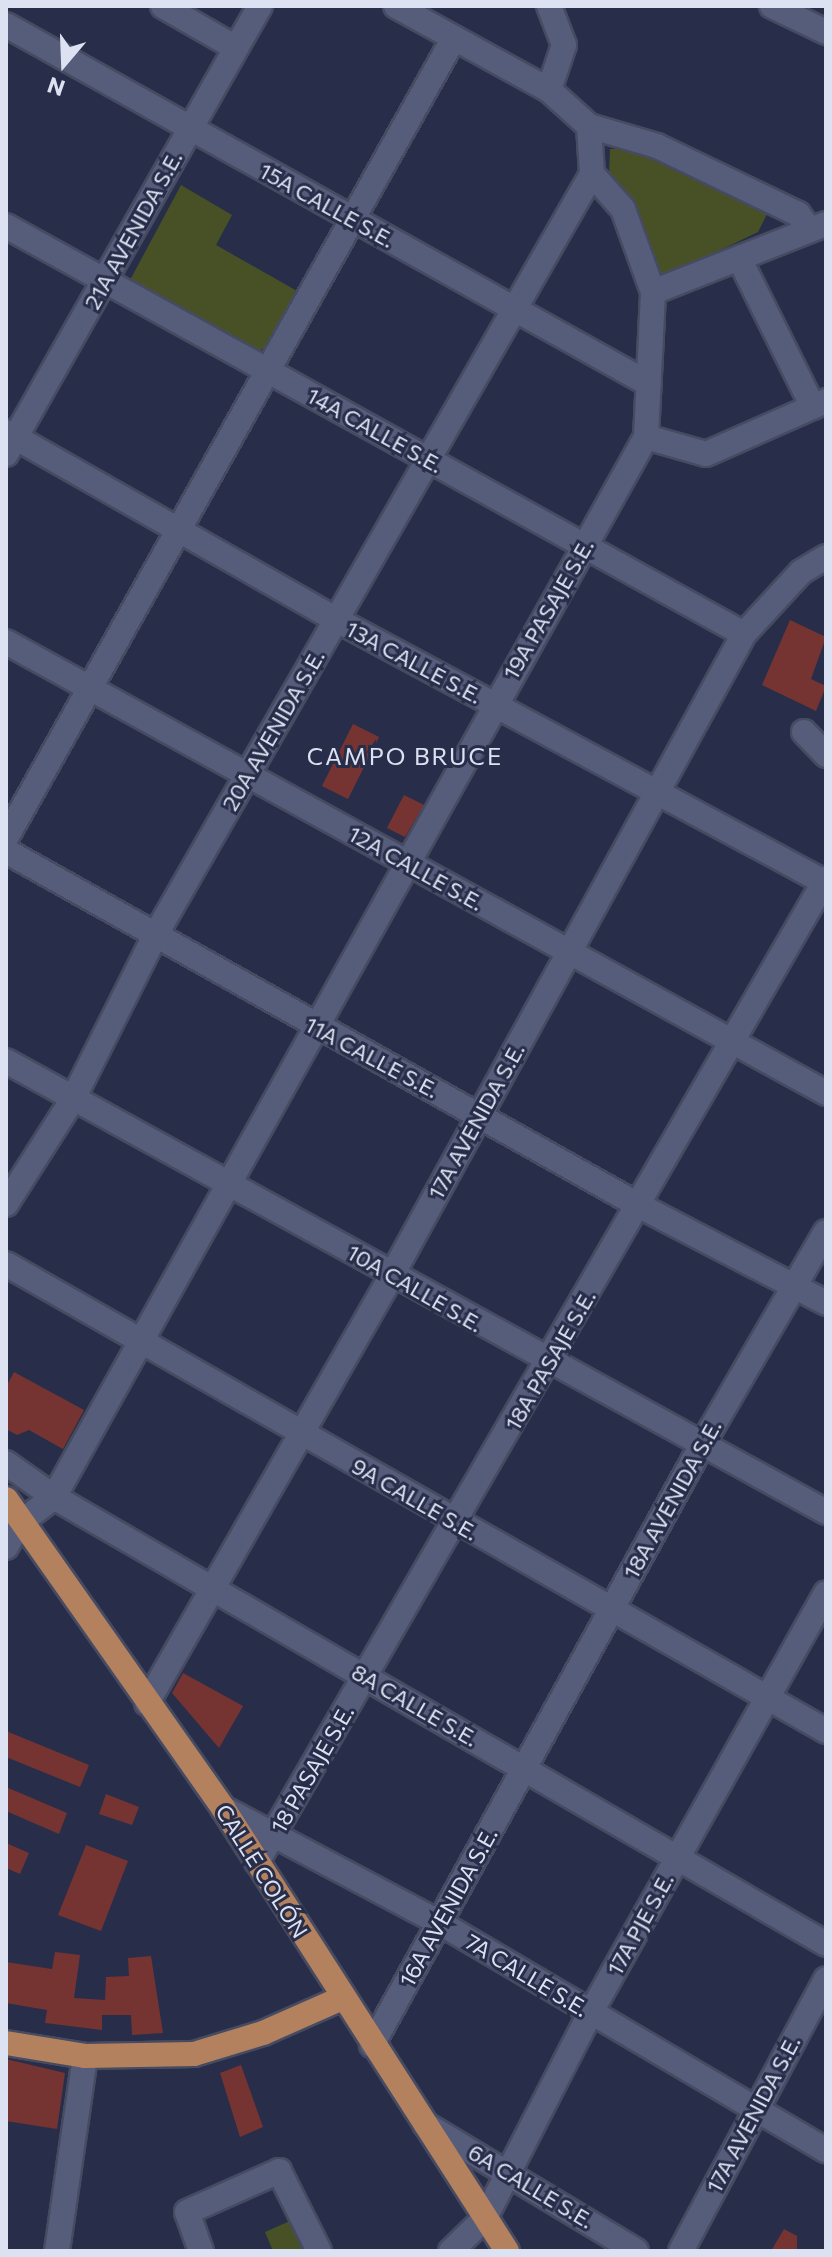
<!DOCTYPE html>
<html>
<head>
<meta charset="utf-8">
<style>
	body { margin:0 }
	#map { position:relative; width:832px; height:2257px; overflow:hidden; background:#282e49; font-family:Commissioner,sans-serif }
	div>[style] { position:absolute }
	.green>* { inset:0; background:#485125 }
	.building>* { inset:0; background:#753432 }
	.roads { filter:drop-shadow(2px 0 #464b61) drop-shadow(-2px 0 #464b61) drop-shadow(0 2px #464b61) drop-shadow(0 -2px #464b61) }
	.minor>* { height:24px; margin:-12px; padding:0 12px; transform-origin:12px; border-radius:12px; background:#565d7b }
	.major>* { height:24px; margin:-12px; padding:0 12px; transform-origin:12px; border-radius:12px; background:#b4815f }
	span { translate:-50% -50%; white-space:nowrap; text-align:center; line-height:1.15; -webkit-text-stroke:6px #282e49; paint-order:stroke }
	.street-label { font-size:22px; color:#dde2f3 }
	.neighbourhood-label { font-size:24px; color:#dde2f3; letter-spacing:2px }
	.frame { position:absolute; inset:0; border:8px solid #dde2f3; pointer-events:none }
	.north { position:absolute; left:24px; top:24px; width:80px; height:80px; -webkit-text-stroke:6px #282e49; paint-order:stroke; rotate:199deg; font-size:22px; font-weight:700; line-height:32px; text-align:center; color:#dde2f3 }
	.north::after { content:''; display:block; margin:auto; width:28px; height:36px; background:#dde2f3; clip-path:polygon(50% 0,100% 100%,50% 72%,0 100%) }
</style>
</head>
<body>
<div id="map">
	<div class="green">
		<div style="clip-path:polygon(610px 149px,634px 149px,769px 210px,758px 232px,662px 278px,636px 214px,609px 175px)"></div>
		<div style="clip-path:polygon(181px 185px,232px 215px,216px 245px,297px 291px,270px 345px,259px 351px,129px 282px)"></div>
		<div style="clip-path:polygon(299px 2217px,314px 2251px,273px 2251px,265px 2232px)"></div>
	</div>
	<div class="building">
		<div style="clip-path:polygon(790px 620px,826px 637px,811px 679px,826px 686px,816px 711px,762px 685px)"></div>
		<div style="clip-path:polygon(353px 724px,379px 737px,348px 799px,322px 786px)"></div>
		<div style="clip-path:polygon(404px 795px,424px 805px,405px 837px,387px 828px)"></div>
		<div style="clip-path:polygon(14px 1372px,84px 1410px,63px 1449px,29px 1430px,17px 1435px,6px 1429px,6px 1387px)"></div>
		<div style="clip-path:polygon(183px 1673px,243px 1706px,219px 1748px,172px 1693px)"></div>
		<div style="clip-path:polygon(6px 1731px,89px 1765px,80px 1787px,6px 1757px)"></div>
		<div style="clip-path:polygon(6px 1787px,67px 1813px,59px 1834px,6px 1811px)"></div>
		<div style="clip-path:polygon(106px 1794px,139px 1807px,132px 1825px,99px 1814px)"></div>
		<div style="clip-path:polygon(6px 1843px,29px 1853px,20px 1874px,6px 1868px)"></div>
		<div style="clip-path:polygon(86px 1845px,128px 1861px,101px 1931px,58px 1915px)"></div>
		<div style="clip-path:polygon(55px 1952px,80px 1955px,74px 1998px,105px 2000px,106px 1977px,129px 1976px,128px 1958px,151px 1956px,163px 2033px,132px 2035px,131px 2015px,102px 2015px,102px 2030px,45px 2023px,47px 2010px,6px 2003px,6px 1962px,52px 1969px)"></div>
		<div style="clip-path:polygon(6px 2059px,65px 2073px,57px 2129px,6px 2121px)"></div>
		<div style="clip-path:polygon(241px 2065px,263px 2127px,240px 2137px,220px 2073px)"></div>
		<div style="clip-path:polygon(784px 2229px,797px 2236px,797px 2251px,771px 2251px)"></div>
	</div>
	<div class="roads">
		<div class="minor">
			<div style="left:163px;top:6px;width:84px;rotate:29.9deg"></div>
			<div style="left:396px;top:6px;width:175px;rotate:28.8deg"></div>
			<div style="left:549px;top:90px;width:54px;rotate:42deg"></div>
			<div style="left:589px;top:126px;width:71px;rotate:16.4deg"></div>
			<div style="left:657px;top:146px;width:157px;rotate:25.7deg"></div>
			<div style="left:798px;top:214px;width:20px;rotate:53deg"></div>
			<div style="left:772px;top:6px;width:60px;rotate:25.7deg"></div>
			<div style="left:6px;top:25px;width:736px;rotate:29.18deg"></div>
			<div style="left:549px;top:90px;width:47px;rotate:-71.6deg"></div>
			<div style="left:564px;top:45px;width:42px;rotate:-111deg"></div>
			<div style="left:6px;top:226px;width:843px;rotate:28.94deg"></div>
			<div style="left:740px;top:260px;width:164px;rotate:63.6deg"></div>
			<div style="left:653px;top:292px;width:186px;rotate:-21.5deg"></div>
			<div style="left:6px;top:432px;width:378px;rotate:29.6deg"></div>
			<div style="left:335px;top:619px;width:557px;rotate:28.27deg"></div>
			<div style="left:646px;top:437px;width:62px;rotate:15.8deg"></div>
			<div style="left:706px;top:454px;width:131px;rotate:-23.8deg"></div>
			<div style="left:6px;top:454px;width:515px;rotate:-60.45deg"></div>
			<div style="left:6px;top:642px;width:936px;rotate:28.81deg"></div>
			<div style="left:804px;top:732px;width:32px;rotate:46deg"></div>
			<div style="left:6px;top:838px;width:917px;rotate:-60.75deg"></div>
			<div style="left:6px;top:851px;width:724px;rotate:29.25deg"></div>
			<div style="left:638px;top:1205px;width:212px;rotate:27.5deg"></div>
			<div style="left:6px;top:1061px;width:936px;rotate:28.81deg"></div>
			<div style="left:6px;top:1204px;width:125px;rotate:-57.5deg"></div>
			<div style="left:73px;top:1099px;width:185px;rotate:-63.3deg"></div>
			<div style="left:156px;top:934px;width:876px;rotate:-60.16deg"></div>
			<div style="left:592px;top:174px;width:48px;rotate:-93.6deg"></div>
			<div style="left:6px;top:1264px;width:944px;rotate:29.66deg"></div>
			<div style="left:6px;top:1463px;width:59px;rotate:35.3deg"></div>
			<div style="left:54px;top:1497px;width:892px;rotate:30.07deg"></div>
			<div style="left:6px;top:1547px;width:28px;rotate:-60deg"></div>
			<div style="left:20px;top:1523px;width:43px;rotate:-37.4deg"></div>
			<div style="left:54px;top:1497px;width:1214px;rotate:-60.82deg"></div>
			<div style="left:646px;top:437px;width:145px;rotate:-87.2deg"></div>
			<div style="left:653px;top:292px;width:88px;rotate:-109.9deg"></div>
			<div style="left:623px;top:209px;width:47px;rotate:-131.5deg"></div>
			<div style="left:147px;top:1703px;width:493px;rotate:-60.2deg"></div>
			<div style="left:392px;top:1275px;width:731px;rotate:-61.23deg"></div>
			<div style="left:744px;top:634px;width:84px;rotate:-47.4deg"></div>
			<div style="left:801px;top:572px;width:29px;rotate:-31deg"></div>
			<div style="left:223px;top:1808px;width:246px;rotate:27.9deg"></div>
			<div style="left:440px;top:1923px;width:448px;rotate:30.5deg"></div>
			<div style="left:257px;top:1862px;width:1136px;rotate:-59.94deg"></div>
			<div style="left:372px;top:2045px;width:687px;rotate:-61.2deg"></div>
			<div style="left:703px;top:1443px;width:244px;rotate:-59.8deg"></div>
			<div style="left:425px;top:2124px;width:246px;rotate:31deg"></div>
			<div style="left:57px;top:2251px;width:197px;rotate:-81.8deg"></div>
			<div style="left:201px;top:2251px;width:41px;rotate:-109.7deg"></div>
			<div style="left:187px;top:2212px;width:101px;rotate:-24deg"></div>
			<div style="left:279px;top:2171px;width:89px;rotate:63.4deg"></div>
			<div style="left:451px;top:2251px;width:47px;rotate:-44.1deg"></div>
			<div style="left:485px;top:2218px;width:232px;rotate:-62.8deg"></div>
			<div style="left:591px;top:2012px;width:480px;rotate:-60.7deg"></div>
			<div style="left:681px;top:2251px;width:308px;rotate:-61.9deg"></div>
		</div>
		<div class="major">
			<div style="left:6px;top:1499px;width:378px;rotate:54.9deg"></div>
			<div style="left:223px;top:1808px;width:526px;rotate:57.34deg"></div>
			<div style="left:6px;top:2043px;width:80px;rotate:9.3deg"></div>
			<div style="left:85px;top:2056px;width:109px;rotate:-1.1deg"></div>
			<div style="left:194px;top:2054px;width:72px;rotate:-16.9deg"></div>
			<div style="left:263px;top:2033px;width:86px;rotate:-23.9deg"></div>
		</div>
	</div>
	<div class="street-label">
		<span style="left:327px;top:205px;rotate:29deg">15A CALLE S.E.</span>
		<span style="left:133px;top:230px;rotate:-61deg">21A AVENIDA S.E.</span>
		<span style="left:375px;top:430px;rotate:29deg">14A CALLE S.E.</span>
		<span style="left:548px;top:609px;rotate:-60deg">19A PASAJE S.E.</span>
		<span style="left:414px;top:662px;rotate:28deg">13A CALLE S.E.</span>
		<span style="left:273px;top:730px;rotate:-60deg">20A AVENIDA S.E.</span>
		<span style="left:416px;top:868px;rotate:29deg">12A CALLE S.E.</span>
		<span style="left:372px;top:1057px;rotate:28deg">11A CALLE S.E.</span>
		<span style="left:476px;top:1121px;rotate:-61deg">17A AVENIDA S.E.</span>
		<span style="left:415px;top:1288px;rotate:30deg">10A CALLE S.E.</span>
		<span style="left:550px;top:1360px;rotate:-60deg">18A PASAJE S.E.</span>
		<span style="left:415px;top:1499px;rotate:30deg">9A CALLE S.E.</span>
		<span style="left:672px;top:1499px;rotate:-61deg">18A AVENIDA S.E.</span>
		<span style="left:415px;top:1705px;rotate:30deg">8A CALLE S.E.</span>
		<span style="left:312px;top:1769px;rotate:-60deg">18 PASAJE S.E.</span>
		<span style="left:262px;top:1871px;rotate:58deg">CALLE COLÓN</span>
		<span style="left:448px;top:1907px;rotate:-61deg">16A AVENIDA S.E.</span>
		<span style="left:640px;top:1924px;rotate:-61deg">17A PJE S.E.</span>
		<span style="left:527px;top:1975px;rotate:31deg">7A CALLE S.E.</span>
		<span style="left:753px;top:2114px;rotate:-62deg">17A AVENIDA S.E.</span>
		<span style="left:531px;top:2186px;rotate:31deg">6A CALLE S.E.</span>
	</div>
	<div class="neighbourhood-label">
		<span style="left:405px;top:756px">CAMPO BRUCE</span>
	</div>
	<div class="frame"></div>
	<div class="north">N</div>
</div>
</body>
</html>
